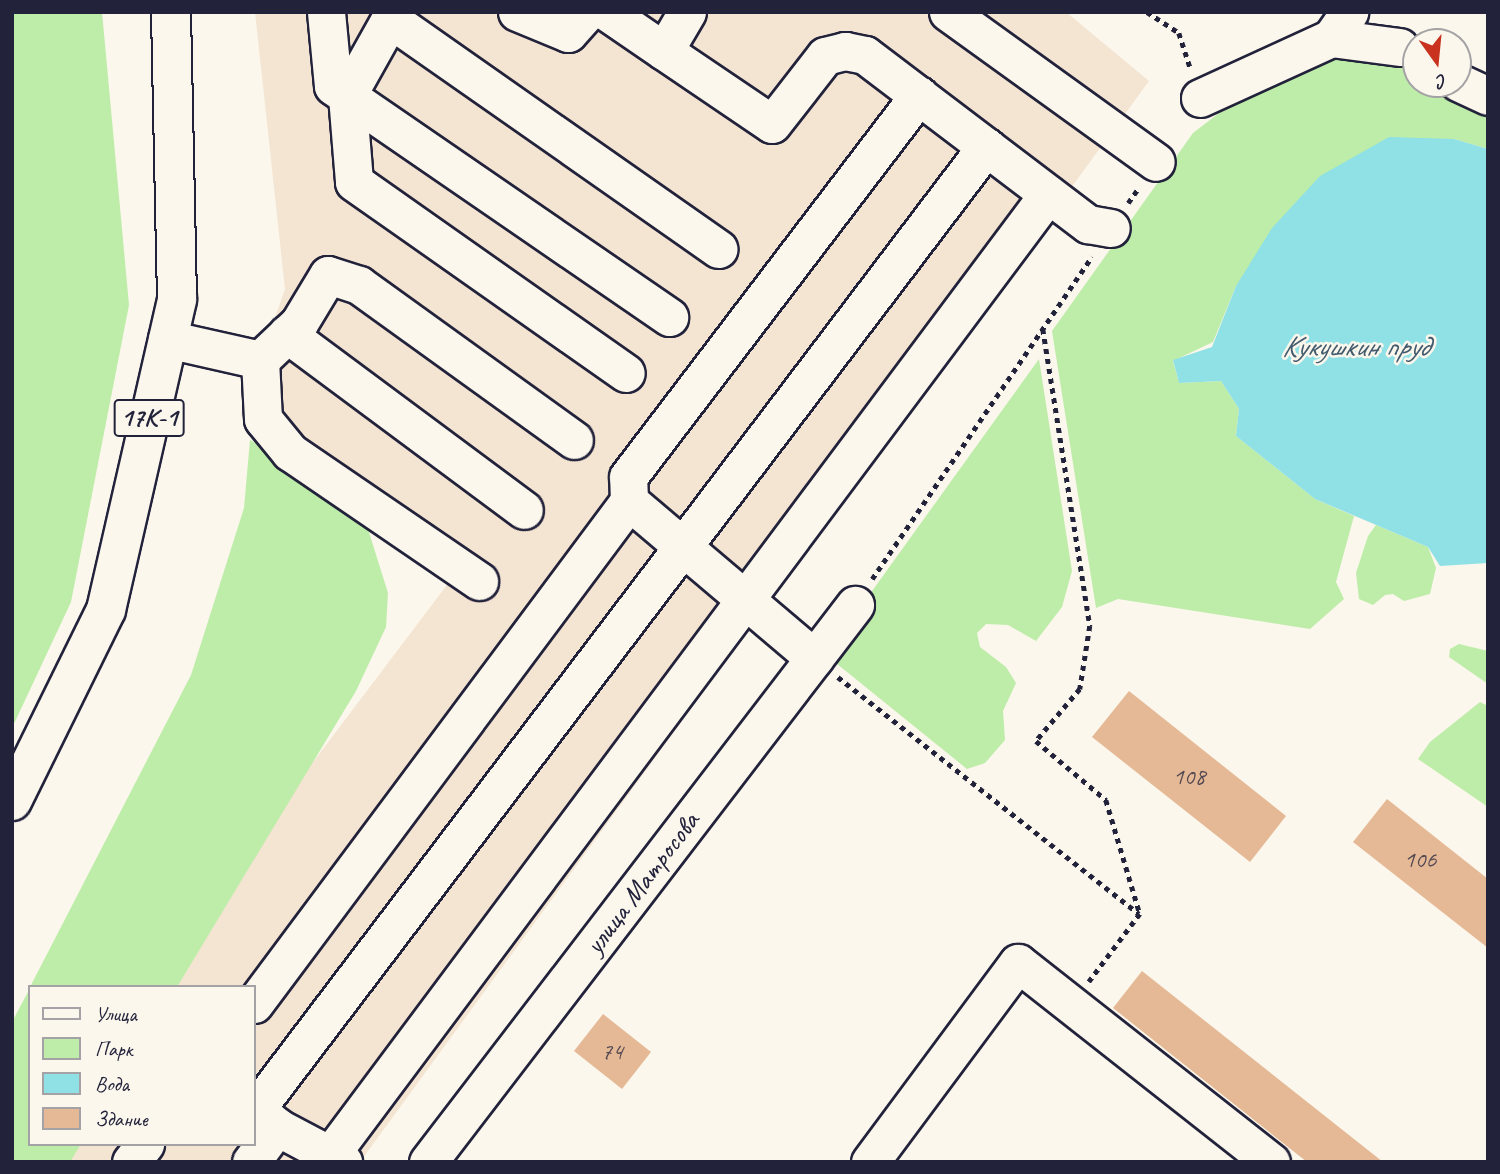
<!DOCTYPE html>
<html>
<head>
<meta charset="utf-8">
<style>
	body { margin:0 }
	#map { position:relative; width:1500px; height:1174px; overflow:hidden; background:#fbf7ec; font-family:Caveat,sans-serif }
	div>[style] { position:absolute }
	.built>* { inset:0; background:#f4e4d2 }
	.green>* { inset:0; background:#beeca9 }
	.water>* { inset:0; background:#8fe1e6 }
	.building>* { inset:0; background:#e5b995 }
	.path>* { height:4.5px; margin-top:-2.25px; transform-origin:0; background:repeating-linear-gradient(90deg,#22223b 0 5px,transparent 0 10px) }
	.roads { filter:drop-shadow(2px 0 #22223b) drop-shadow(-2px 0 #22223b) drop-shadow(0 2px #22223b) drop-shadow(0 -2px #22223b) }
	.minor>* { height:37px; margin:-18.5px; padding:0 18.5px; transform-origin:18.5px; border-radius:18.5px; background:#fbf7ec }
	.major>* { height:38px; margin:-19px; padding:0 19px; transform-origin:19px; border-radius:19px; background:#fbf7ec }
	span { translate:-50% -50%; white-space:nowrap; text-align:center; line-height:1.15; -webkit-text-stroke:5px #fbf7ec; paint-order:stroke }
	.number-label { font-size:24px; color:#534852 }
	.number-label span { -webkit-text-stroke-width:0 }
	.shield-label span { padding:2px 5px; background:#fbf7ec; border:2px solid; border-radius:5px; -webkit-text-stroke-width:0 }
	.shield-label { font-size:26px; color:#22223b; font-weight:700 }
	.street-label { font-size:28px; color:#22223b }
	.water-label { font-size:30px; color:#435b6e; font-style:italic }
	.frame { position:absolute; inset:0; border:14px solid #22223b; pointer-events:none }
	.legend { position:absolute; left:28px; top:985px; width:228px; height:161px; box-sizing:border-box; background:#fbf7ec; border:2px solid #a4a2a5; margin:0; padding:9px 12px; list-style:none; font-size:21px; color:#22223b }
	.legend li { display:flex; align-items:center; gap:14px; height:35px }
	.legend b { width:35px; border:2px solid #a4a2a5 }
	.north { position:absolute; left:1402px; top:28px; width:70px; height:70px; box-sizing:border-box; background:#fbf7ec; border:2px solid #a4a2a5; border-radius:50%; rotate:165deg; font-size:19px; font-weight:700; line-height:28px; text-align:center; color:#22223b }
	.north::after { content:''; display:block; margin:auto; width:24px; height:32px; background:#c8321e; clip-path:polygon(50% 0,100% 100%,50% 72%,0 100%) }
</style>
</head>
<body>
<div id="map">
	<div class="built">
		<div style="clip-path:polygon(255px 12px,1066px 12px,1149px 81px,360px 1162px,12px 1162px,30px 1144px,254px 1144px,254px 987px,143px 987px,453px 577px,241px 415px,285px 289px)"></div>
	</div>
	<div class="green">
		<div style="clip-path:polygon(12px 12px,102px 12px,129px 305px,71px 602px,12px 728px)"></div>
		<div style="clip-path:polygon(1378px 56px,1416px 74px,1416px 84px,1437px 84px,1488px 108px,1488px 149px,1454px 139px,1236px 286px,1213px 342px,1173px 361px,1179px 383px,1221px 381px,1239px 409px,1236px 436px,1315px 499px,1354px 516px,1336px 582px,1344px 599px,1310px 629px,1118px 599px,1096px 608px,1052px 331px,1193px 133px,1240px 97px,1314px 61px)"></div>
		<div style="clip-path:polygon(1039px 359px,1072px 571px,1062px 607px,1036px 641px,1008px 625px,986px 624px,977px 633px,980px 647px,1006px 667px,1016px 683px,1003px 711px,1005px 740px,985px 763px,967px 769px,826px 655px)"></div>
		<div style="clip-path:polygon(250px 440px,325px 478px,368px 529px,388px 593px,386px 627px,356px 691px,177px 987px,30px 987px,191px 675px,244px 508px)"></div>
		<div style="clip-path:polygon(1376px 525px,1428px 547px,1436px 568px,1430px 594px,1404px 601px,1393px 594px,1385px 595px,1373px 605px,1359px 599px,1356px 573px,1368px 536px)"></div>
		<div style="clip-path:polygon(1459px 644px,1488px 651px,1488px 684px,1449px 657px,1450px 649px)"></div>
		<div style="clip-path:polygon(1480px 702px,1488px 706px,1488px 807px,1418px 759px,1430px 742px)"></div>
		<div style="clip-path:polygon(30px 988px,30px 1144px,81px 1144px,70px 1162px,12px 1162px,12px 1022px)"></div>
	</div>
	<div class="water">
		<div style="clip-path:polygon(1389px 137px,1454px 139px,1488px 149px,1488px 563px,1440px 566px,1428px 547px,1315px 499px,1236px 436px,1239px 409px,1221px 381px,1179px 383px,1173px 360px,1212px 347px,1236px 286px,1272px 228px,1320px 176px)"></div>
	</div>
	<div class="building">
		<div style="clip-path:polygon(1129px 691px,1286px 816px,1250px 862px,1092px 737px)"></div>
		<div style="clip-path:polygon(1387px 799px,1488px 879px,1488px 948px,1353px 842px)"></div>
		<div style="clip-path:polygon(1142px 971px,1383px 1162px,1307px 1162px,1113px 1008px)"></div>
		<div style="clip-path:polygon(603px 1014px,651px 1052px,622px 1089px,574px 1051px)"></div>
	</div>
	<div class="path">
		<div style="left:1147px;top:12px;width:38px;rotate:33deg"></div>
		<div style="left:1179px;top:33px;width:38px;rotate:72deg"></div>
		<div style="left:1128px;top:203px;width:19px;rotate:-55deg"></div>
		<div style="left:1043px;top:329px;width:301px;rotate:81deg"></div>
		<div style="left:1090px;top:626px;width:64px;rotate:99deg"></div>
		<div style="left:1080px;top:689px;width:68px;rotate:130.2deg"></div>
		<div style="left:1036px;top:741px;width:92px;rotate:40.1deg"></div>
		<div style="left:1106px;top:800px;width:119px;rotate:73.4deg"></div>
		<div style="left:1140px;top:914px;width:85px;rotate:126.9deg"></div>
		<div style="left:872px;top:579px;width:390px;rotate:-55.7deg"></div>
		<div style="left:838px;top:677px;width:383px;rotate:38.2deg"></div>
	</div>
	<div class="roads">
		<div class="minor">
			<div style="left:326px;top:12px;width:74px;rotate:84.6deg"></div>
			<div style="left:333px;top:86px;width:408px;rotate:34.5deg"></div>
			<div style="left:393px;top:12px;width:8px;rotate:113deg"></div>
			<div style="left:390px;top:19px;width:401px;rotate:35deg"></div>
			<div style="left:517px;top:12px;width:55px;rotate:22.4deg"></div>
			<div style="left:568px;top:33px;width:28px;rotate:-48deg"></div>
			<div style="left:607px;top:12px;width:69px;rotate:34.4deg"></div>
			<div style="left:687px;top:12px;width:45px;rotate:120.5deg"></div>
			<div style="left:664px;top:51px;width:130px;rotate:34.1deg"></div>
			<div style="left:772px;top:124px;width:86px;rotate:-52.1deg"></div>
			<div style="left:825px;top:56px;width:21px;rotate:-14deg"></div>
			<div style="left:845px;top:51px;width:20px;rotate:11deg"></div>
			<div style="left:865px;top:55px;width:280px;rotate:37.2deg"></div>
			<div style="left:1088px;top:224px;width:23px;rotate:10deg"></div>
			<div style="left:948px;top:12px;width:256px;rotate:35.8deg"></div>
			<div style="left:390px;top:19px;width:88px;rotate:119.2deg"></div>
			<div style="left:347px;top:96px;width:86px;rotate:85.3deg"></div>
			<div style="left:354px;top:182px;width:332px;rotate:35.1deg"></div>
			<div style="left:1331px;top:38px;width:69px;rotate:7.5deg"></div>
			<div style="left:1458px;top:82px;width:33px;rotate:25deg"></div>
			<div style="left:1200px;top:98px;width:144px;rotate:-24.6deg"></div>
			<div style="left:1331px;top:38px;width:32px;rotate:-55deg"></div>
			<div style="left:287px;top:334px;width:295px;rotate:36.6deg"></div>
			<div style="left:167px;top:339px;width:95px;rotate:12.7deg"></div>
			<div style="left:260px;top:360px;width:54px;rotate:-43.5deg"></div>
			<div style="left:299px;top:323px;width:56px;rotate:-58.9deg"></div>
			<div style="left:328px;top:275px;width:33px;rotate:18deg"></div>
			<div style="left:359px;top:285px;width:265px;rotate:35.8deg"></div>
			<div style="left:260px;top:360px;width:59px;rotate:87.1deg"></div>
			<div style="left:263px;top:419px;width:43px;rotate:50.7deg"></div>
			<div style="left:290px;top:452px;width:229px;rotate:34.3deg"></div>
			<div style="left:629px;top:501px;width:243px;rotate:40.3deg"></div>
			<div style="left:254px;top:1004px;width:627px;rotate:-53.29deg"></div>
			<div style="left:629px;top:501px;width:24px;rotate:-92deg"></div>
			<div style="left:628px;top:477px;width:480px;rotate:-52.7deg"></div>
			<div style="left:254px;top:1107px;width:30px;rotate:41deg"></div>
			<div style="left:277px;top:1127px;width:75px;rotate:27.9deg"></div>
			<div style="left:256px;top:1109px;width:1208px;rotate:-52.81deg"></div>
			<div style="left:131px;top:1162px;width:23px;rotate:-52deg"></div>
			<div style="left:251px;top:1162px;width:44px;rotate:-53.4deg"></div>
			<div style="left:325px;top:1162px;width:1208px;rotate:-53.24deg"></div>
			<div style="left:428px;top:1162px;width:702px;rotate:-52.53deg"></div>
			<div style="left:870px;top:1162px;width:248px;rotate:-53.4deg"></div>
			<div style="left:1018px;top:963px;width:322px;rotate:38.2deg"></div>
		</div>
		<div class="major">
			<div style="left:12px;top:801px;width:213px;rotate:-63.8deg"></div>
			<div style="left:106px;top:610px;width:319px;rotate:-77.1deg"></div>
			<div style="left:177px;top:299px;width:287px;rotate:-91.2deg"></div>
		</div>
	</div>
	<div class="number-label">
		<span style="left:1189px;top:777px">108</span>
		<span style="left:1420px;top:860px">106</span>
		<span style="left:612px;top:1052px">74</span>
	</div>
	<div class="shield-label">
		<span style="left:149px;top:418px">17К-1</span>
	</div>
	<div class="street-label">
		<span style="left:642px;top:883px;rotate:-53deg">улица Матросова</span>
	</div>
	<div class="water-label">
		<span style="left:1355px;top:346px">Кукушкин пруд</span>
	</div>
	<div class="frame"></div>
	<ul class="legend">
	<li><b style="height:9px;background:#fbf7ec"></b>Улица</li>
	<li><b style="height:19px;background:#beeca9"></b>Парк</li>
	<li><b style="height:19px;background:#8fe1e6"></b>Вода</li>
	<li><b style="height:19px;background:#e5b995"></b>Здание</li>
	</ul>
	<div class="north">С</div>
</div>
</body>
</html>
